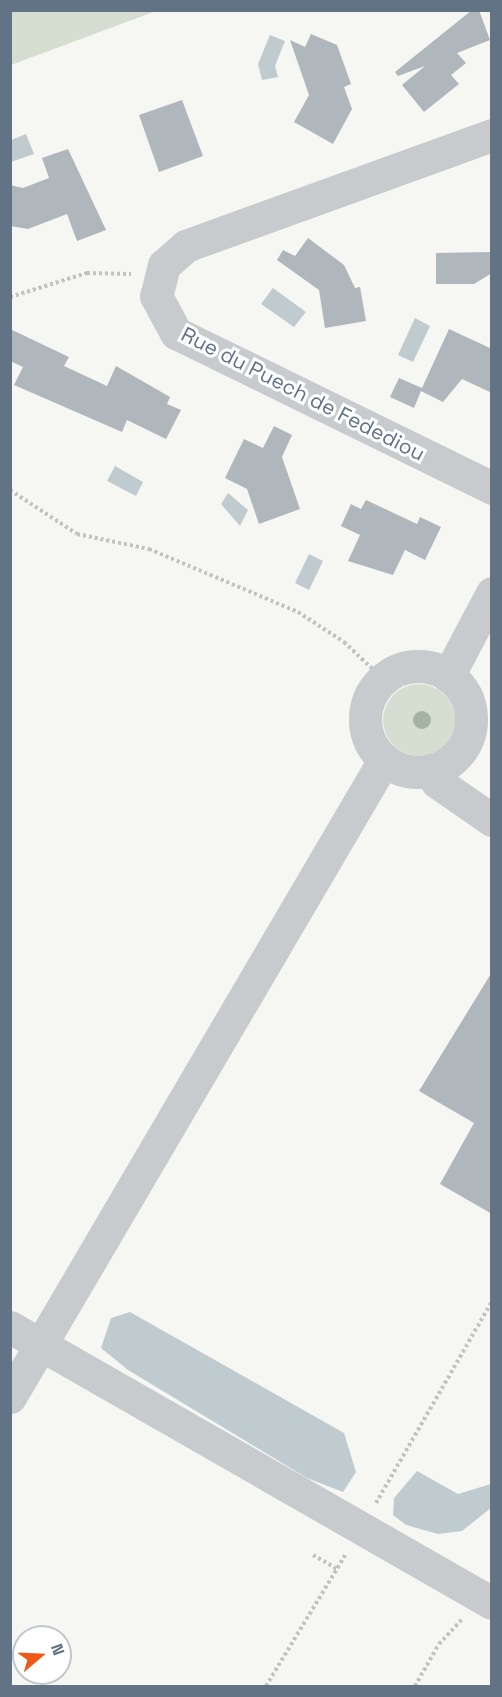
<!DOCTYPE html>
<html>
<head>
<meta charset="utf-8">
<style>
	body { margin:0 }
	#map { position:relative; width:502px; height:1697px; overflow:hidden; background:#f6f6f2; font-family:"Space Grotesk",sans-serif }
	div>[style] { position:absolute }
	.green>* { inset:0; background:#d6ded2 }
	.round { border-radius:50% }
	.water>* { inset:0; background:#c0cbd0 }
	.building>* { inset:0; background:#afb6bc }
	.path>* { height:4px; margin-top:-2px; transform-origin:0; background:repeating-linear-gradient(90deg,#c0c2c4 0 3px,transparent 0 6px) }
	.minor>* { height:33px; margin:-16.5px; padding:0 16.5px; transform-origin:16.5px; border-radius:16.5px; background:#c8cbce }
	.minor>.ring { margin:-16.5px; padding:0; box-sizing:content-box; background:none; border:33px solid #c8cbce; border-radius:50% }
	.trees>* { width:18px; height:18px; margin:-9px; border-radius:50%; background:#a6b3a2 }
	span { translate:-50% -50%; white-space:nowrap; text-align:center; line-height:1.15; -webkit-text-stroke:6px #fff; paint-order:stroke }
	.street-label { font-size:21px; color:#627385 }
	.frame { position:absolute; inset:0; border:12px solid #627385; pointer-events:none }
	.north { position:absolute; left:12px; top:1625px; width:60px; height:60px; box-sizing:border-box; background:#fff; border:2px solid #c0c7ce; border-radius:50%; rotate:71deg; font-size:16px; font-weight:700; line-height:24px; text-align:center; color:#627385 }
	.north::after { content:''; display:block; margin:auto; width:21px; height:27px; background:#f15716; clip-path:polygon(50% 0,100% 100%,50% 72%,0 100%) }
</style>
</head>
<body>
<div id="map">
	<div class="green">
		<div style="clip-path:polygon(11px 10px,156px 10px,156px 11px,11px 65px)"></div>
		<div class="round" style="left:383px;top:684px;width:72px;height:72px"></div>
	</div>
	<div class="water">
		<div style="clip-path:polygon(270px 35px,285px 41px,275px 66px,278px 77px,262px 80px,258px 64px)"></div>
		<div style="clip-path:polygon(26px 134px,34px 154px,11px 162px,11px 140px)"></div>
		<div style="clip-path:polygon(273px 288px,306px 312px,294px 327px,261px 304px)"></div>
		<div style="clip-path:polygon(415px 318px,430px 326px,413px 362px,398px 355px)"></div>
		<div style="clip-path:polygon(115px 466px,143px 482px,136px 496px,107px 481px)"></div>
		<div style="clip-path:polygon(228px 493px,248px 510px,240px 526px,221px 504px)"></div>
		<div style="clip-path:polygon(309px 554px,323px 561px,309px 590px,295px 583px)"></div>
		<div style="clip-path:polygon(130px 1312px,344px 1433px,356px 1472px,343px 1492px,307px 1478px,128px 1370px,101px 1348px,111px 1318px)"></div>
		<div style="clip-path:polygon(417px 1471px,458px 1494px,491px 1484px,491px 1508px,462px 1531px,438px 1534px,406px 1525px,393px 1515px,394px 1498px)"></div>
	</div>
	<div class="building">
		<div style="clip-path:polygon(472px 10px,479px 10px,490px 40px,457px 53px,466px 63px,451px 75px,459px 84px,424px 112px,402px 85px,425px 66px,398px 76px,395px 72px)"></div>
		<div style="clip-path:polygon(311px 34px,337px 45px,351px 84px,344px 87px,352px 109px,333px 144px,294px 122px,309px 95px,290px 40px,305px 47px)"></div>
		<div style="clip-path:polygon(182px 100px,203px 156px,159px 172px,139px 115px)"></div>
		<div style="clip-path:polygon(68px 149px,106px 230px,77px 241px,67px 214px,28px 229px,10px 226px,10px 185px,23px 188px,49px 178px,42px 158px)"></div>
		<div style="clip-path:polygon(308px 238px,344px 265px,355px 288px,360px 287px,366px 321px,325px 328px,319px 290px,277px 260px,283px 250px,295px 256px)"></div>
		<div style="clip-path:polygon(492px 252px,492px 273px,474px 284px,436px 284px,436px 253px)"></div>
		<div style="clip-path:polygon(10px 329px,69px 357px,64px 366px,107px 386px,116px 366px,170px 397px,167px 404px,181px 410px,166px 439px,127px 420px,122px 432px,14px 385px,23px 367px,10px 361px)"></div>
		<div style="clip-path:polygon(449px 329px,492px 349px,492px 393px,462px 379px,443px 402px,421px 391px,414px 408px,390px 397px,399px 378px,422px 388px)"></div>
		<div style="clip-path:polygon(274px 426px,292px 435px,282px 457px,300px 509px,259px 524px,247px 489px,225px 478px,244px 439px,263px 448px)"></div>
		<div style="clip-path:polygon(366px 500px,417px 524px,420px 517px,441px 527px,425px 560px,405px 550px,393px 575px,348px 561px,360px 535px,341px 526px,351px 504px,361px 509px)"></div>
		<div style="clip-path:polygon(492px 972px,492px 1214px,440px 1184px,474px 1123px,419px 1091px)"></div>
	</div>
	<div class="path">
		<div style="left:10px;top:297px;width:81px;rotate:-17.3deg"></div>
		<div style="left:87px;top:273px;width:44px;rotate:1.3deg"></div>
		<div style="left:10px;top:490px;width:80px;rotate:33.3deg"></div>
		<div style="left:77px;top:534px;width:74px;rotate:11.8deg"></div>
		<div style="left:149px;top:549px;width:162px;rotate:22.9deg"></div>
		<div style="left:298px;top:612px;width:55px;rotate:33.1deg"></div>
		<div style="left:344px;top:642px;width:54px;rotate:43.5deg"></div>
		<div style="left:376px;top:1503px;width:233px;rotate:-60.1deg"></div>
		<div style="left:313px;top:1555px;width:28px;rotate:30deg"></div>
		<div style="left:266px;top:1686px;width:154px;rotate:-58.8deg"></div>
		<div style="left:415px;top:1686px;width:48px;rotate:-60.3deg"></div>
		<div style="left:439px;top:1644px;width:34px;rotate:-47deg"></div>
	</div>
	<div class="minor">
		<div style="left:492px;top:135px;width:326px;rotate:160.1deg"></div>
		<div style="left:186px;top:246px;width:29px;rotate:139deg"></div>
		<div style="left:164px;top:265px;width:32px;rotate:104deg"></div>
		<div style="left:156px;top:296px;width:42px;rotate:61.6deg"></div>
		<div style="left:176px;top:333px;width:352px;rotate:26.1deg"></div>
		<div class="ring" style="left:365px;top:666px;width:73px;height:73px"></div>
		<div style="left:448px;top:676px;width:94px;rotate:-62.1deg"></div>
		<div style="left:431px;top:770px;width:13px;rotate:63deg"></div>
		<div style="left:437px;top:782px;width:67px;rotate:34.6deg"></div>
		<div style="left:10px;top:1327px;width:555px;rotate:29.8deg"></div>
		<div style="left:10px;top:1397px;width:739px;rotate:-59.58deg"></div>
	</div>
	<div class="trees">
		<div style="left:422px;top:720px"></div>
	</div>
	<div class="street-label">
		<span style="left:303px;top:394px;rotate:27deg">Rue du Puech de Fedediou</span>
	</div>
	<div class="frame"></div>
	<div class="north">N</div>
</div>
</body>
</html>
